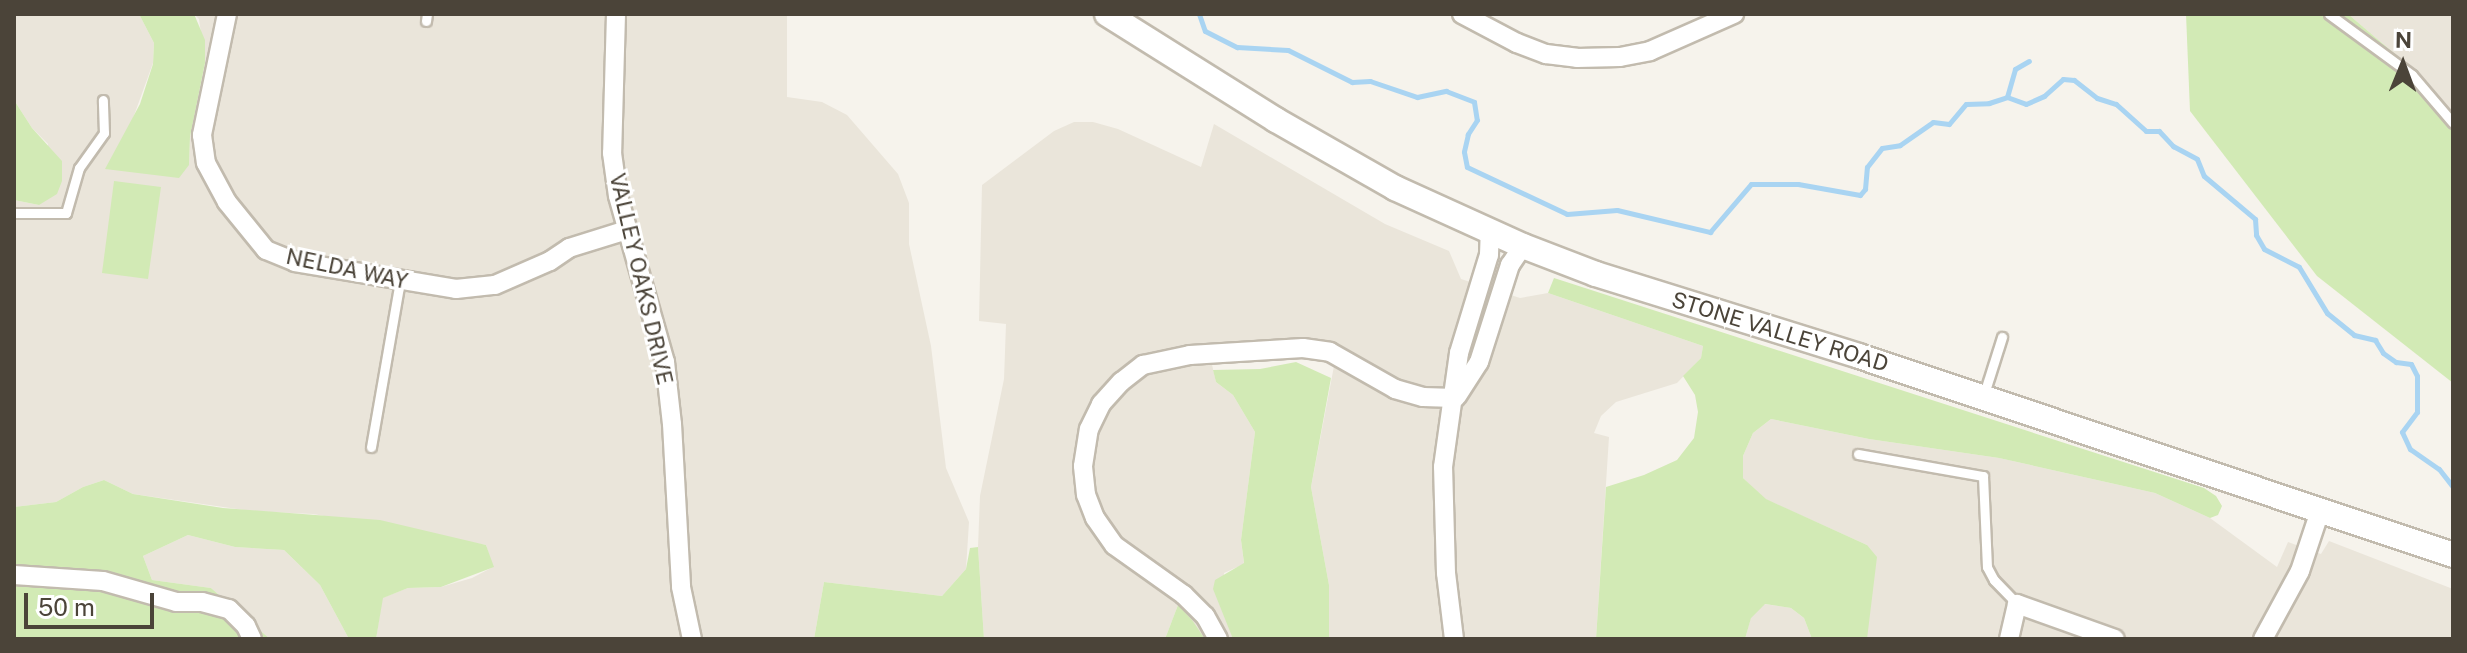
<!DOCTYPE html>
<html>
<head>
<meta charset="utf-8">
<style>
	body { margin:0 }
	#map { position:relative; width:2467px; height:653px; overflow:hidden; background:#f6f3ec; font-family:"Public Sans",sans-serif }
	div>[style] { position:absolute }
	.residential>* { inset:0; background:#eae5da }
	.green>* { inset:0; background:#d2eab5 }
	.stream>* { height:5px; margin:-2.5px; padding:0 2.5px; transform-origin:2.5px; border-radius:2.5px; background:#a9d4f2 }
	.roads { filter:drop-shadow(2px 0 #c2bbae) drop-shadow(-2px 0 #c2bbae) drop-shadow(0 2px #c2bbae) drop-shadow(0 -2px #c2bbae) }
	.service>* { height:9px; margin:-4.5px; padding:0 4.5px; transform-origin:4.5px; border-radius:4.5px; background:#fff }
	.minor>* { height:18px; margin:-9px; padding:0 9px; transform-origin:9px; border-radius:9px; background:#fff }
	.tertiary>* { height:24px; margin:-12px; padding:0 12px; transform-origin:12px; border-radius:12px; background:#fff }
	span { translate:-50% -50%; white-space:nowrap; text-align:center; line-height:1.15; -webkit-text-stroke:6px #fff; paint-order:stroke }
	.street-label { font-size:22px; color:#4b4439 }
	.frame { position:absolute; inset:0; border:16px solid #4b4439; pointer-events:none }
	.north { position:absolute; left:2363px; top:24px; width:80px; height:80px; -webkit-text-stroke:6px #fff; paint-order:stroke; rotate:1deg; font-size:22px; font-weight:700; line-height:32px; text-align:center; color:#4b4439 }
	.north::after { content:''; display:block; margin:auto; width:28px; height:36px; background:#4b4439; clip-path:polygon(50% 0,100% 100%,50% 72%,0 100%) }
	.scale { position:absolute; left:24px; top:593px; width:130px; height:36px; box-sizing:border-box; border:4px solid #4b4439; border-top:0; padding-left:10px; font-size:24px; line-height:28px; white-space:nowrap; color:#4b4439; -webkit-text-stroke:6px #fff; paint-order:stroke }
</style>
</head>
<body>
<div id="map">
	<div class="residential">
		<div style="clip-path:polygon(14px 14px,139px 14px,154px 43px,153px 63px,132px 121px,189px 165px,190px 137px,205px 63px,199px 19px,194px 14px,787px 14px,787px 97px,822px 102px,847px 115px,898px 174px,909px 203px,909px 244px,931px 346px,946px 468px,969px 522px,966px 569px,942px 596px,824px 582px,814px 639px,376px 639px,382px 598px,408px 588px,441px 587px,472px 578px,493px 567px,486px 545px,313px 514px,251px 511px,133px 494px,104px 480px,83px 487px,56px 502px,14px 507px,14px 200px,39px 205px,48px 144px,32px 128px,14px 100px)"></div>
		<div style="clip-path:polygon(2348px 14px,2453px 14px,2453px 117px,2410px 67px)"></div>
		<div style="clip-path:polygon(1074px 122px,1093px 122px,1118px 129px,1201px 167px,1214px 124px,1385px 224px,1449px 251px,1461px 279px,1520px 298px,1548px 293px,1703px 346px,1701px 358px,1677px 383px,1616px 402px,1601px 416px,1594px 433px,1609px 437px,1596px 639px,1329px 639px,1329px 585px,1311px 487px,1338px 345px,1324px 340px,1284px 339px,1207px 343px,1216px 382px,1233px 395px,1255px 432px,1241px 540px,1244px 564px,1224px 573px,1225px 614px,1233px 639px,1205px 639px,1178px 605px,1165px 639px,984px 639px,978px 547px,980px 496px,1004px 379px,1006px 324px,979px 321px,982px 185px,1054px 131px)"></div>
		<div style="clip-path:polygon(1771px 419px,1869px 439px,1999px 458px,2155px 493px,2210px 518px,2277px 567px,2288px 542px,2321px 554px,2329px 541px,2453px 589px,2453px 639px,1867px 639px,1867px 545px,1765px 499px,1743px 478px,1743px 456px,1753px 433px)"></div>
		<div style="clip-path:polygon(188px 535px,235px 547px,284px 550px,320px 585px,349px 639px,270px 639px,211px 588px,152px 580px,143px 556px)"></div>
		<div style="clip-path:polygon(1764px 604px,1791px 608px,1804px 618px,1812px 639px,1745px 639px,1751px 617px)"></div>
	</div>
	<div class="green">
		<div style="clip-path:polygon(139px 14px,194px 14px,205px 40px,205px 63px,190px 137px,189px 165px,179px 178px,105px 169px,140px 104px,153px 64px,154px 43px)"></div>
		<div style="clip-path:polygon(2186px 14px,2348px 14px,2410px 67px,2453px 117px,2453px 383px,2317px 276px,2190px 111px)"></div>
		<div style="clip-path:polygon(14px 100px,32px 128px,62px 161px,62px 181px,57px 194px,39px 205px,14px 200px)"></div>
		<div style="clip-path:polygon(114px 181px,161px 187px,148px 279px,102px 273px)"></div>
		<div style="clip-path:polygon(1554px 278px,2204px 488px,2216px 496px,2222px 506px,2218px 515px,2210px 518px,2155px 493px,1999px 458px,1869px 439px,1771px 419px,1753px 433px,1743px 456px,1743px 478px,1766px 499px,1867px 545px,1877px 557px,1867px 639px,1812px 639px,1804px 618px,1791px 608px,1765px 604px,1751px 618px,1745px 639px,1596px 639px,1606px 487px,1644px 475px,1677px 460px,1694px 438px,1698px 412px,1695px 395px,1683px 376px,1701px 358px,1703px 346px,1548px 293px)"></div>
		<div style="clip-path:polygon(1296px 362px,1331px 378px,1311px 487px,1329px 585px,1329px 639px,1233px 639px,1213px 589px,1215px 580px,1244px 563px,1241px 540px,1255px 432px,1233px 395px,1216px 382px,1213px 370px,1260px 369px)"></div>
		<div style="clip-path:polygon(104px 480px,133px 494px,223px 508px,380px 520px,486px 545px,494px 567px,441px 587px,408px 588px,383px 598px,376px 639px,349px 639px,320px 585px,284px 550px,235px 547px,188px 535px,143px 556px,152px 580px,211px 588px,270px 639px,14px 639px,14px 507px,56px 502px,83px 487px)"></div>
		<div style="clip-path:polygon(978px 547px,984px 639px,814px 639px,824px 582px,942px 596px,966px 569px,970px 548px)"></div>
		<div style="clip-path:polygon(1178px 605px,1192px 620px,1205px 639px,1165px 639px)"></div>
	</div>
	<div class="stream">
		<div style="left:1199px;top:14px;width:18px;rotate:71deg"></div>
		<div style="left:1205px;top:31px;width:36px;rotate:27deg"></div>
		<div style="left:1237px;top:47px;width:51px;rotate:3.4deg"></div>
		<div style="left:1288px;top:50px;width:72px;rotate:26.6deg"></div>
		<div style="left:1352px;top:82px;width:18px;rotate:-3deg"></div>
		<div style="left:1370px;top:81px;width:50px;rotate:18.8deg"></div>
		<div style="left:1417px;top:97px;width:30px;rotate:-12deg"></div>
		<div style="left:1446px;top:91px;width:30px;rotate:21deg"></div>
		<div style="left:1474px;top:102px;width:18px;rotate:81deg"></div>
		<div style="left:1477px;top:120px;width:17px;rotate:123deg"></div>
		<div style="left:1468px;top:134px;width:18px;rotate:103deg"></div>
		<div style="left:1464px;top:152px;width:15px;rotate:79deg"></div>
		<div style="left:1467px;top:167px;width:110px;rotate:25.2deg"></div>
		<div style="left:1567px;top:214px;width:50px;rotate:-4.6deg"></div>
		<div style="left:1617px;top:210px;width:96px;rotate:13.3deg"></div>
		<div style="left:1710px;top:232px;width:63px;rotate:-49.5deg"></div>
		<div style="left:1751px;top:184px;width:47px"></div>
		<div style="left:1798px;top:184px;width:63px;rotate:10.1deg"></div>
		<div style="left:1860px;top:195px;width:8px;rotate:-50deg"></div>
		<div style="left:1865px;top:189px;width:22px;rotate:-85deg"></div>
		<div style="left:1867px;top:167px;width:24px;rotate:-52deg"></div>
		<div style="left:1882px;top:148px;width:18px;rotate:-9deg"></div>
		<div style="left:1900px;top:145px;width:40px;rotate:-34.9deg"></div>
		<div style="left:1933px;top:122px;width:16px;rotate:7deg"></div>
		<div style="left:1949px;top:124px;width:26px;rotate:-50deg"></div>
		<div style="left:1966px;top:104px;width:23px;rotate:-2deg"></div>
		<div style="left:1989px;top:103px;width:19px;rotate:-18deg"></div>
		<div style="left:2007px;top:97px;width:20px;rotate:20deg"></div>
		<div style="left:2026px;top:104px;width:20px;rotate:-24deg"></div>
		<div style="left:2044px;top:96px;width:25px;rotate:-42deg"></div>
		<div style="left:2063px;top:79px;width:11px;rotate:5deg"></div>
		<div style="left:2074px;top:80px;width:29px;rotate:38deg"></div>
		<div style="left:2097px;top:98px;width:20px;rotate:18deg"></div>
		<div style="left:2116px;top:104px;width:40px;rotate:42deg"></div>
		<div style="left:2146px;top:131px;width:13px"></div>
		<div style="left:2159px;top:131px;width:21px;rotate:47deg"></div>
		<div style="left:2173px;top:146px;width:27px;rotate:28deg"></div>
		<div style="left:2197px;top:159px;width:18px;rotate:68deg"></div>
		<div style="left:2204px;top:176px;width:67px;rotate:40.1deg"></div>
		<div style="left:2255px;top:219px;width:16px;rotate:86deg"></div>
		<div style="left:2256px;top:235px;width:16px;rotate:60deg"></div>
		<div style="left:2264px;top:249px;width:39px;rotate:27deg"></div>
		<div style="left:2299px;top:267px;width:54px;rotate:58.7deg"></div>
		<div style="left:2327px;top:313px;width:35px;rotate:39deg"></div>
		<div style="left:2354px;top:335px;width:22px;rotate:13deg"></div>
		<div style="left:2375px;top:340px;width:15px;rotate:58deg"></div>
		<div style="left:2383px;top:353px;width:16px;rotate:35deg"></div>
		<div style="left:2396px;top:362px;width:15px;rotate:8deg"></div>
		<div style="left:2411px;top:364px;width:13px;rotate:63deg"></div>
		<div style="left:2417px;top:376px;width:36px;rotate:90deg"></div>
		<div style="left:2417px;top:412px;width:25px;rotate:127deg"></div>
		<div style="left:2402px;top:432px;width:19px;rotate:65deg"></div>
		<div style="left:2410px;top:449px;width:35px;rotate:35deg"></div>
		<div style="left:2439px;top:469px;width:23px;rotate:52deg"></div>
		<div style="left:2007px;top:97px;width:29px;rotate:-74deg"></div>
		<div style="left:2015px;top:69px;width:16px;rotate:-30deg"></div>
	</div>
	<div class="roads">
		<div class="service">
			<div style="left:2329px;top:14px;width:103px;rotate:36.3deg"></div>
			<div style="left:2412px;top:75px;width:63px;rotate:49.5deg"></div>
			<div style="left:426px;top:21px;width:7px;rotate:-82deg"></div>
			<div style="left:14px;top:213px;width:52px"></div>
			<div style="left:66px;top:213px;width:47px;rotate:-73.9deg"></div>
			<div style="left:79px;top:168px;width:43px;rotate:-54.5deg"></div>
			<div style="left:104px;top:133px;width:33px;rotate:-92deg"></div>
			<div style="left:1983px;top:397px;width:63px;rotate:-72.4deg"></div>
			<div style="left:371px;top:447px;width:169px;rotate:-80.1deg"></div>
			<div style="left:1858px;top:454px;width:127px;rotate:10deg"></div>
			<div style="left:1983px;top:476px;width:91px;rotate:87.5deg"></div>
			<div style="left:1987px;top:567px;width:15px;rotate:62deg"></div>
			<div style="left:1994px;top:580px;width:33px;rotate:46deg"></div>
		</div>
		<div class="minor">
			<div style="left:227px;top:14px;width:124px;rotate:101.7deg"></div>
			<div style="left:202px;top:135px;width:28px;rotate:82deg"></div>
			<div style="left:206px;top:163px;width:44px;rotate:61.7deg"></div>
			<div style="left:227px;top:202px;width:62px;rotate:50.9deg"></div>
			<div style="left:266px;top:250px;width:31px;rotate:22deg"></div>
			<div style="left:295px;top:262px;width:163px;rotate:9.5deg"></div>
			<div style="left:456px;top:289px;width:39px;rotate:-6deg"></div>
			<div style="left:495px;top:285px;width:60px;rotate:-23.6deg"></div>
			<div style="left:550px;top:261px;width:23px;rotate:-34deg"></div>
			<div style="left:569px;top:248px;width:61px;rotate:-17.2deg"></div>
			<div style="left:616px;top:14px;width:139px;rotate:91.6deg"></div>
			<div style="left:612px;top:153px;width:43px;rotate:82.1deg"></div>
			<div style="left:618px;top:196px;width:173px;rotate:74.2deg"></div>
			<div style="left:665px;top:362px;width:62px;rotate:83.6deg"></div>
			<div style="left:672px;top:424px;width:163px;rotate:86.8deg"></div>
			<div style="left:681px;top:587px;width:53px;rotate:78.1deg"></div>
			<div style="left:1462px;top:14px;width:62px;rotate:27.8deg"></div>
			<div style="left:1517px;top:43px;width:31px;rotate:21deg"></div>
			<div style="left:1546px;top:54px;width:31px;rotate:7deg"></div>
			<div style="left:1577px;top:58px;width:43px;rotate:-1.3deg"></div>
			<div style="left:1620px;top:57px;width:31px;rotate:-11deg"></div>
			<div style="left:1650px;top:51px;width:92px;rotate:-23.8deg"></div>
			<div style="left:1457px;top:396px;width:40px;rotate:-57.1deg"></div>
			<div style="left:1479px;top:362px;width:102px;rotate:-72.3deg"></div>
			<div style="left:1510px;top:265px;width:23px;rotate:-56deg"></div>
			<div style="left:14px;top:575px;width:89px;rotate:3.9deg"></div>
			<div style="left:103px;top:581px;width:76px;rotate:16deg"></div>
			<div style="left:176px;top:602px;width:26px"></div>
			<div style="left:202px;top:602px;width:28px;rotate:15deg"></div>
			<div style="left:229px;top:609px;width:24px;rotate:45deg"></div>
			<div style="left:246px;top:626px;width:14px;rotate:65deg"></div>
			<div style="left:1218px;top:639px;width:26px;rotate:-119deg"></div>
			<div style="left:1205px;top:616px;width:30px;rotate:-135deg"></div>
			<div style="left:1184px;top:595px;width:86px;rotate:-144.5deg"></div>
			<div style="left:1114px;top:545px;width:33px;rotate:-125deg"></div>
			<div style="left:1095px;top:518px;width:25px;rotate:-111deg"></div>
			<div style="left:1086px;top:495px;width:29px;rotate:-96deg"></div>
			<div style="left:1083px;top:466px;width:37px;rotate:-81deg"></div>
			<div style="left:1089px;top:429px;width:28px;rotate:-64deg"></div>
			<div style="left:1101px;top:404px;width:30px;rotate:-48deg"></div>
			<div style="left:1121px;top:382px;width:28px;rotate:-38deg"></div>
			<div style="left:1143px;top:365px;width:48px;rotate:-12deg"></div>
			<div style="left:1190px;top:355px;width:113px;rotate:-3.5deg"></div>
			<div style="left:1303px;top:348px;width:27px;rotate:8deg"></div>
			<div style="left:1330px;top:352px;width:75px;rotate:29.6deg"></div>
			<div style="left:1395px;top:389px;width:29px;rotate:16deg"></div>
			<div style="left:1423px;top:397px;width:32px;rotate:2deg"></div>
			<div style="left:1454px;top:639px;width:66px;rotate:-96.9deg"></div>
			<div style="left:1446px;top:573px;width:106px;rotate:-91.6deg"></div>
			<div style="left:1443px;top:467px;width:115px;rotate:-82deg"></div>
			<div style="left:1459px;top:353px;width:102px;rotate:-73deg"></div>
			<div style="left:1489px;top:255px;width:23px;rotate:-88deg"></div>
			<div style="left:2009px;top:639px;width:36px;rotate:-77deg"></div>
			<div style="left:2017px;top:604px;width:104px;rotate:19.7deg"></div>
			<div style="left:2263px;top:639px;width:77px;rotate:-61.4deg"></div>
			<div style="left:2300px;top:571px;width:63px;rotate:-71.6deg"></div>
		</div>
		<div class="tertiary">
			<div style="left:1107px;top:14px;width:199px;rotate:32.1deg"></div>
			<div style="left:1276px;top:120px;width:137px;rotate:29.7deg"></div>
			<div style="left:1395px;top:188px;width:141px;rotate:24.4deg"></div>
			<div style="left:1523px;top:246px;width:78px;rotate:21deg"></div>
			<div style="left:1596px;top:274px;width:275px;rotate:17.3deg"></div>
			<div style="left:1859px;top:356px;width:626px;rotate:18.52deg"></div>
		</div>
	</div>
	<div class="street-label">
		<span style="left:347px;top:269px;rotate:12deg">NELDA WAY</span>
		<span style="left:641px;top:279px;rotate:77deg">VALLEY OAKS DRIVE</span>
		<span style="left:1780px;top:332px;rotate:17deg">STONE VALLEY ROAD</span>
	</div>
	<div class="frame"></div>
	<div class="north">N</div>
	<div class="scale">50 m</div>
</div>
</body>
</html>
